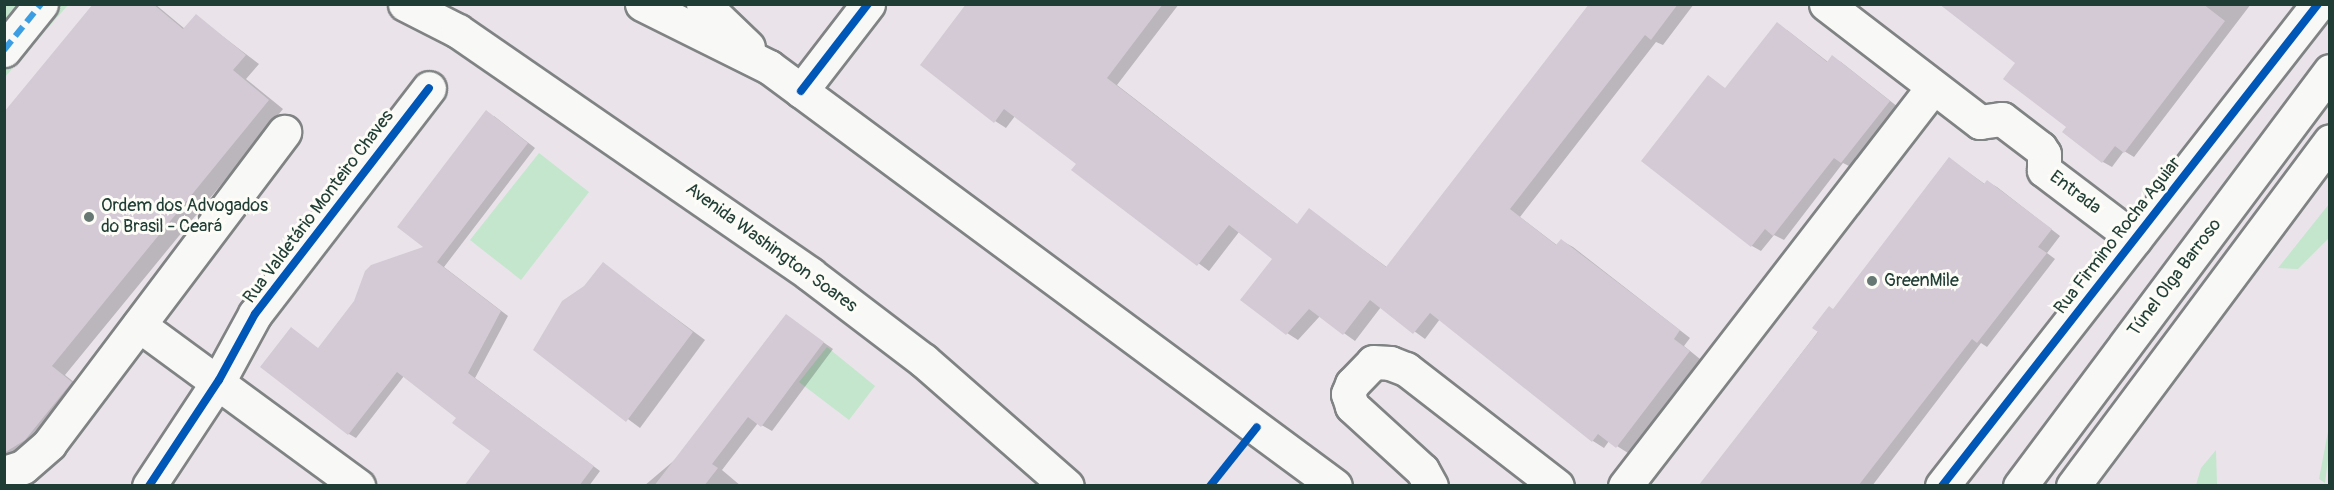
<!DOCTYPE html>
<html>
<head>
<meta charset="utf-8">
<style>
	body { margin:0 }
	#map { position:relative; width:2334px; height:490px; overflow:hidden; background:#eae4ea; font-family:Pangolin,sans-serif }
	div>[style] { position:absolute }
	.green>* { inset:0; background:#c3e6cd }
	.shadow>* { inset:0; background:#0003 }
	.building>* { inset:0; background:#d3cad6 }
	.roads { filter:drop-shadow(2px 0 #808384) drop-shadow(-2px 0 #808384) drop-shadow(0 2px #808384) drop-shadow(0 -2px #808384) }
	.minor>* { height:33px; margin:-16.5px; padding:0 16.5px; transform-origin:16.5px; border-radius:16.5px; background:#f8f8f7 }
	.major>* { height:33px; margin:-16.5px; padding:0 16.5px; transform-origin:16.5px; border-radius:16.5px; background:#f8f8f7 }
	.highway>* { height:33px; margin:-16.5px; padding:0 16.5px; transform-origin:16.5px; border-radius:16.5px; background:#f8f8f7 }
	.quiet>* { height:6px; margin-top:-3px; transform-origin:0; background:repeating-linear-gradient(90deg,#3c9ee2 0 12px,transparent 0 18px) }
	.cycleway>* { height:8px; margin:-4px; padding:0 4px; transform-origin:4px; border-radius:4px; background:#0057b8 }
	.dots>* { width:16px; height:16px; translate:-50% -50%; box-sizing:border-box; border:3px solid #fdfcf7; border-radius:50% }
	span { translate:-50% -50%; white-space:nowrap; text-align:center; line-height:1.15; -webkit-text-stroke:6px #fdfcf7; paint-order:stroke }
	.street-label { font-size:18px; color:#1f3d34 }
	.poi-label { font-size:18px; color:#1f3d34 }
	.left { translate:0 -50%; text-align:left }
	.frame { position:absolute; inset:0; border:6px solid #1f3d34; pointer-events:none }
</style>
</head>
<body>
<div id="map">
	<div class="green">
		<div style="clip-path:polygon(5px 5px,68px 5px,5px 77px)"></div>
		<div style="clip-path:polygon(539px 153px,589px 192px,521px 280px,470px 240px)"></div>
		<div style="clip-path:polygon(2329px 204px,2329px 238px,2298px 269px,2278px 268px)"></div>
		<div style="clip-path:polygon(827px 347px,875px 386px,849px 420px,799px 382px)"></div>
		<div style="clip-path:polygon(2329px 426px,2329px 451px,2325px 483px,2319px 479px)"></div>
		<div style="clip-path:polygon(2216px 450px,2217px 485px,2196px 485px,2201px 468px)"></div>
	</div>
	<div class="shadow">
		<div style="clip-path:polygon(95px 4px,155px 4px,185px 29px,196px 16px,259px 64px,246px 79px,283px 109px,65px 375px,85px 391px,39px 448px,4px 456px,4px 114px)"></div>
		<div style="clip-path:polygon(968px 4px,1179px 4px,1117px 85px,1298px 225px,1309px 210px,1388px 268px,1591px 4px,1694px 4px,1663px 45px,1656px 42px,1520px 217px,1558px 246px,1562px 241px,1573px 247px,1690px 338px,1684px 346px,1700px 359px,1628px 453px,1609px 441px,1604px 448px,1593px 441px,1440px 319px,1425px 339px,1381px 307px,1355px 341px,1320px 316px,1298px 340px,1287px 333px,1274px 258px,1239px 232px,1209px 271px,1073px 170px,1078px 164px,1015px 116px,1006px 128px,995px 121px)"></div>
		<div style="clip-path:polygon(1942px 4px,2251px 4px,2134px 157px,2124px 151px,2112px 167px,2103px 162px,2017px 62px)"></div>
		<div style="clip-path:polygon(1787px 30px,1828px 62px,1832px 57px,1841px 62px,1898px 107px,1851px 167px,1843px 163px,1784px 240px,1774px 235px,1761px 251px,1752px 246px,1726px 89px)"></div>
		<div style="clip-path:polygon(494px 116px,535px 148px,444px 267px,508px 316px,475px 378px,600px 471px,589px 486px,466px 486px,492px 451px,458px 417px,404px 376px,356px 438px,349px 434px,319px 349px,426px 248px)"></div>
		<div style="clip-path:polygon(1950px 159px,1986px 185px,1988px 182px,1997px 187px,2060px 236px,2047px 253px,2055px 259px,1987px 347px,1981px 343px,1872px 486px,1700px 486px)"></div>
		<div style="clip-path:polygon(603px 264px,705px 340px,640px 428px,534px 349px)"></div>
		<div style="clip-path:polygon(786px 316px,833px 349px,772px 431px,758px 423px,722px 470px,741px 486px,644px 486px,677px 458px)"></div>
	</div>
	<div class="building">
		<div style="clip-path:polygon(93px 4px,153px 4px,183px 29px,196px 14px,246px 55px,233px 70px,269px 100px,52px 366px,72px 382px,25px 440px,4px 453px,4px 112px)"></div>
		<div style="clip-path:polygon(966px 4px,1163px 4px,1107px 78px,1297px 224px,1309px 208px,1386px 267px,1589px 4px,1678px 4px,1651px 40px,1645px 35px,1510px 209px,1556px 245px,1561px 239px,1680px 330px,1674px 339px,1690px 351px,1616px 448px,1598px 434px,1592px 442px,1430px 313px,1413px 334px,1370px 300px,1343px 335px,1309px 309px,1286px 335px,1240px 300px,1272px 259px,1229px 225px,1197px 266px,1071px 170px,1076px 164px,1004px 109px,994px 123px,920px 65px)"></div>
		<div style="clip-path:polygon(1939px 4px,2203px 4px,2225px 21px,2124px 153px,2115px 146px,2102px 163px,2062px 132px,2066px 127px,2003px 79px,2015px 63px)"></div>
		<div style="clip-path:polygon(1777px 22px,1827px 62px,1832px 55px,1890px 101px,1841px 163px,1834px 158px,1773px 236px,1765px 229px,1751px 247px,1641px 161px,1708px 75px,1725px 88px)"></div>
		<div style="clip-path:polygon(486px 110px,528px 143px,437px 262px,501px 311px,468px 373px,594px 466px,579px 486px,464px 486px,490px 451px,452px 423px,456px 418px,397px 372px,348px 435px,260px 367px,291px 327px,318px 348px,354px 301px,365px 271px,371px 265px,423px 247px,397px 227px)"></div>
		<div style="clip-path:polygon(1949px 157px,1984px 184px,1987px 180px,2052px 229px,2038px 247px,2047px 253px,1977px 343px,1972px 339px,1858px 486px,1698px 486px,1818px 332px,1812px 328px,1829px 306px,1833px 309px)"></div>
		<div style="clip-path:polygon(603px 262px,693px 332px,626px 422px,533px 350px,562px 301px,584px 286px)"></div>
		<div style="clip-path:polygon(786px 314px,824px 342px,761px 427px,748px 417px,712px 464px,718px 468px,704px 486px,654px 486px)"></div>
	</div>
	<div class="roads">
		<div class="minor">
			<div style="left:1826px;top:4px;width:194px;rotate:37.5deg"></div>
			<div style="left:1980px;top:122px;width:22px;rotate:-8deg"></div>
			<div style="left:2002px;top:119px;width:48px;rotate:37.3deg"></div>
			<div style="left:2040px;top:148px;width:7px;rotate:56deg"></div>
			<div style="left:2044px;top:154px;width:16px;rotate:90deg"></div>
			<div style="left:2044px;top:170px;width:114px;rotate:37.2deg"></div>
			<div style="left:4px;top:50px;width:59px;rotate:-51.2deg"></div>
			<div style="left:801px;top:91px;width:110px;rotate:-52.4deg"></div>
			<div style="left:139px;top:325px;width:272px;rotate:36.3deg"></div>
			<div style="left:4px;top:473px;width:20px;rotate:-18deg"></div>
			<div style="left:23px;top:467px;width:35px;rotate:-41deg"></div>
			<div style="left:49px;top:444px;width:391px;rotate:-53deg"></div>
			<div style="left:149px;top:486px;width:127px;rotate:-56.6deg"></div>
			<div style="left:219px;top:380px;width:75px;rotate:-61.4deg"></div>
			<div style="left:255px;top:314px;width:285px;rotate:-52.4deg"></div>
			<div style="left:1431px;top:486px;width:18px;rotate:-119deg"></div>
			<div style="left:1422px;top:470px;width:95px;rotate:-137.6deg"></div>
			<div style="left:1352px;top:406px;width:13px;rotate:-108deg"></div>
			<div style="left:1348px;top:394px;width:11px;rotate:-68deg"></div>
			<div style="left:1352px;top:384px;width:30px;rotate:-46deg"></div>
			<div style="left:1373px;top:362px;width:17px;rotate:3deg"></div>
			<div style="left:1390px;top:363px;width:17px;rotate:21deg"></div>
			<div style="left:1406px;top:369px;width:191px;rotate:37.8deg"></div>
			<div style="left:1625px;top:486px;width:504px;rotate:-52.33deg"></div>
			<div style="left:1942px;top:486px;width:611px;rotate:-52.04deg"></div>
			<div style="left:2020px;top:486px;width:518px;rotate:-53.24deg"></div>
			<div style="left:2073px;top:486px;width:430px;rotate:-53.3deg"></div>
		</div>
		<div class="major">
			<div style="left:405px;top:4px;width:59px;rotate:27deg"></div>
			<div style="left:642px;top:4px;width:142px;rotate:26.4deg"></div>
			<div style="left:703px;top:4px;width:62px;rotate:43.7deg"></div>
		</div>
		<div class="highway">
			<div style="left:458px;top:31px;width:428px;rotate:34.6deg"></div>
			<div style="left:810px;top:274px;width:142px;rotate:37.3deg"></div>
			<div style="left:923px;top:360px;width:191px;rotate:41.2deg"></div>
			<div style="left:769px;top:67px;width:704px;rotate:36.51deg"></div>
		</div>
	</div>
	<div class="quiet">
		<div style="left:4px;top:50px;width:59px;rotate:-51.2deg"></div>
	</div>
	<div class="cycleway">
		<div style="left:801px;top:91px;width:110px;rotate:-52.4deg"></div>
		<div style="left:149px;top:486px;width:127px;rotate:-56.6deg"></div>
		<div style="left:219px;top:380px;width:75px;rotate:-61.4deg"></div>
		<div style="left:255px;top:314px;width:285px;rotate:-52.4deg"></div>
		<div style="left:1210px;top:486px;width:75px;rotate:-51.5deg"></div>
		<div style="left:1942px;top:486px;width:611px;rotate:-52.04deg"></div>
	</div>
	<div class="dots">
		<div style="left:89px;top:217px;background:#667774"></div>
		<div style="left:1872px;top:281px;background:#667774"></div>
	</div>
	<div class="street-label">
		<span style="left:2075px;top:193px;rotate:37deg">Entrada</span>
		<span style="left:319px;top:207px;rotate:-53deg">Rua Valdetário Monteiro Chaves</span>
		<span style="left:2118px;top:236px;rotate:-52deg">Rua Firmino Rocha Aguiar</span>
		<span style="left:771px;top:248px;rotate:36deg">Avenida Washington Soares</span>
		<span style="left:2175px;top:278px;rotate:-53deg">Túnel Olga Barroso</span>
	</div>
	<div class="poi-label">
		<span class="left" style="left:101px;top:217px">Ordem dos Advogados<br>do Brasil - Ceará</span>
		<span class="left" style="left:1884px;top:281px">GreenMile</span>
	</div>
	<div class="frame"></div>
</div>
</body>
</html>
